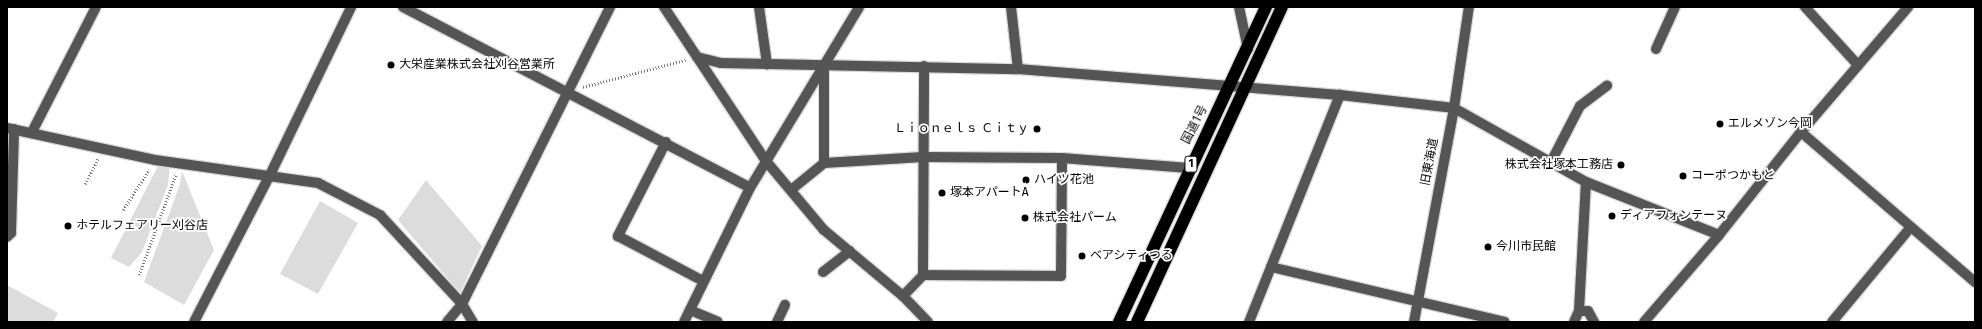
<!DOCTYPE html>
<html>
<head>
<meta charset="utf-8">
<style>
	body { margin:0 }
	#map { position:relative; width:1982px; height:329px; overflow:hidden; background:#fff; font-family:"Fira Sans","Noto Sans JP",sans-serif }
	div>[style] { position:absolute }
	.green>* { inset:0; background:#dcdcdc }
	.path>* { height:2.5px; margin-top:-1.25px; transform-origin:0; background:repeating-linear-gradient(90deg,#777 0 1px,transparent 0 3px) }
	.roads { filter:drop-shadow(1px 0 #dbdbdb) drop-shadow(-1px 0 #dbdbdb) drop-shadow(0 1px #dbdbdb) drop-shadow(0 -1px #dbdbdb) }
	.minor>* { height:10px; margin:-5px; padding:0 5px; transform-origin:5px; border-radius:5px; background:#555 }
	.highway>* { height:12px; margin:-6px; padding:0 6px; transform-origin:6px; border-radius:6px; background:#000 }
	.dots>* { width:11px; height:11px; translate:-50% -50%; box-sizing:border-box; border:2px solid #fff; border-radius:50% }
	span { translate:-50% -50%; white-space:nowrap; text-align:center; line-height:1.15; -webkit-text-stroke:3.5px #fff; paint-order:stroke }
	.shield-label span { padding:1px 3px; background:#fff; border:1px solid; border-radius:3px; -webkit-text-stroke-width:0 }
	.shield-label { font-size:11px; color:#000; font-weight:700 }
	.poi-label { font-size:12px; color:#000 }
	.left { translate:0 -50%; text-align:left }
	.right { translate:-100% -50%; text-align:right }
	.street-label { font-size:12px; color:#000 }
	.frame { position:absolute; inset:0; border:8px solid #000; pointer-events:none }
</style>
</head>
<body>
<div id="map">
	<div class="green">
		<div style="clip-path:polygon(159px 164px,170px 165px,168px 185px,142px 252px,129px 267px,111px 258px)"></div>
		<div style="clip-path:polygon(182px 171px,214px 250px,184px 305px,144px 282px,180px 184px)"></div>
		<div style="clip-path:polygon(426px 180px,482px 246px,460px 293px,398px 220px)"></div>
		<div style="clip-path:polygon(320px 201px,358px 223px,318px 294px,280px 274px)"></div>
		<div style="clip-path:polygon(7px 285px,58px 313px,53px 322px,7px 322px)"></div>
	</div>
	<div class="path">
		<div style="left:583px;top:87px;width:106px;rotate:-14.8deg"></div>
		<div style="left:85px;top:184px;width:29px;rotate:-63deg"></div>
		<div style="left:123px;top:210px;width:48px;rotate:-57deg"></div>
		<div style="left:139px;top:275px;width:108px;rotate:-69.9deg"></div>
	</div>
	<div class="roads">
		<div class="minor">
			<div style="left:403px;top:7px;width:391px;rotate:27.5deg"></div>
			<div style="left:664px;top:7px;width:185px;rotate:56.5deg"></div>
			<div style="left:766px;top:161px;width:90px;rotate:50deg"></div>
			<div style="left:824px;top:230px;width:103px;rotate:39.9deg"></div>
			<div style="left:903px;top:296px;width:36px;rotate:46deg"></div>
			<div style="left:759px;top:7px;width:58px;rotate:82deg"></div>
			<div style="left:1011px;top:7px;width:62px;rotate:83.6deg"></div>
			<div style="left:1239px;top:7px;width:43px;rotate:77.9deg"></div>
			<div style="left:1805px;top:7px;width:79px;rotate:47.6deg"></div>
			<div style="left:1656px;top:49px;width:46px;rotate:-65.7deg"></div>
			<div style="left:697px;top:57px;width:25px;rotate:14deg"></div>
			<div style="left:721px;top:63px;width:297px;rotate:1.2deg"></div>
			<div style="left:1018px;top:69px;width:323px;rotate:4.6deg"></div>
			<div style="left:1340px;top:95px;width:115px;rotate:6.5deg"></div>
			<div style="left:1454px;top:108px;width:151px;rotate:29.3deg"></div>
			<div style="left:1586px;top:182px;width:143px;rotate:21.7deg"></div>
			<div style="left:824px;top:67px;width:96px;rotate:90deg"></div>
			<div style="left:7px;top:128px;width:151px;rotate:12.2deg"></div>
			<div style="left:155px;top:160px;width:165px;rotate:8deg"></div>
			<div style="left:318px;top:183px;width:70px;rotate:27.3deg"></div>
			<div style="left:380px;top:215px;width:121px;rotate:47.3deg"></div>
			<div style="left:462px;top:304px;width:21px;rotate:59deg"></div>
			<div style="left:32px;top:132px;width:140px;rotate:-62.9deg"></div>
			<div style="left:1801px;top:132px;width:230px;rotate:40.8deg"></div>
			<div style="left:666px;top:142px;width:106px;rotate:117.1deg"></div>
			<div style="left:618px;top:236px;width:96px;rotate:27.9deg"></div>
			<div style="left:1551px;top:162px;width:63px;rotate:-62.6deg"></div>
			<div style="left:1580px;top:106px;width:34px;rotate:-37deg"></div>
			<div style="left:791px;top:190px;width:43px;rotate:-39.3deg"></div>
			<div style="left:824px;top:163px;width:99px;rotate:-3.5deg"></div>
			<div style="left:923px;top:157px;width:139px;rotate:0.4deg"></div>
			<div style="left:1062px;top:158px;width:127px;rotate:4.5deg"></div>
			<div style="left:7px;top:237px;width:6px;rotate:-45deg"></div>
			<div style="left:11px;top:233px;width:104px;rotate:-88.3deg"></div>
			<div style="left:1271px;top:267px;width:240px;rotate:13.2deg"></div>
			<div style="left:823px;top:272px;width:34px;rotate:-38deg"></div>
			<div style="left:923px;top:275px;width:209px;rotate:-89.7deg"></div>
			<div style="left:903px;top:296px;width:29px;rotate:-46deg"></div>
			<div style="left:923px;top:275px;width:138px;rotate:0.4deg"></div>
			<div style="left:1061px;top:276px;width:118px;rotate:-89.5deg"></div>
			<div style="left:690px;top:310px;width:30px;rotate:23deg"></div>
			<div style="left:1579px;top:311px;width:9px"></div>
			<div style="left:1588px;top:311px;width:13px;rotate:61deg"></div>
			<div style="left:194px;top:322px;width:163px;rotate:-62.7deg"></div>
			<div style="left:269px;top:177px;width:189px;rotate:-64.2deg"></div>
			<div style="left:447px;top:322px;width:23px;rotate:-50deg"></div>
			<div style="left:462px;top:304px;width:332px;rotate:-63.5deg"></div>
			<div style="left:684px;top:322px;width:149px;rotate:-63.8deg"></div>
			<div style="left:750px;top:188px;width:211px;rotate:-58.9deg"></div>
			<div style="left:777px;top:322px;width:19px;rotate:-65deg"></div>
			<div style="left:1249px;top:322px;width:245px;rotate:-68.2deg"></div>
			<div style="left:1414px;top:322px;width:218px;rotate:-79.4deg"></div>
			<div style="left:1454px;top:108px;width:102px;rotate:-81.6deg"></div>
			<div style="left:1574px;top:322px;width:12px;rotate:-66deg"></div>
			<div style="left:1579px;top:311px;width:129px;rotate:-86.9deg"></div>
			<div style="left:1644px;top:322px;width:115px;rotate:-49.2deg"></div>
			<div style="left:1719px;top:235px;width:132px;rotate:-51.5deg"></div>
			<div style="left:1801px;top:132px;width:165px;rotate:-49.4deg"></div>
			<div style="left:1832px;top:322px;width:122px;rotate:-50.3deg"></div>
		</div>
		<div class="highway">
			<div style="left:1119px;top:322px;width:348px;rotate:-65deg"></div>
			<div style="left:1137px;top:322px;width:347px;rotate:-65.3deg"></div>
		</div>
	</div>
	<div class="dots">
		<div style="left:391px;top:65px;background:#000"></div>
		<div style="left:1720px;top:124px;background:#000"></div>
		<div style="left:1037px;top:129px;background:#000"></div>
		<div style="left:1621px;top:165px;background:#000"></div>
		<div style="left:1683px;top:176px;background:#000"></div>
		<div style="left:1026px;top:180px;background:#000"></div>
		<div style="left:942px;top:193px;background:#000"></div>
		<div style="left:1612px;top:216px;background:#000"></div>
		<div style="left:1025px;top:218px;background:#000"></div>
		<div style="left:68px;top:226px;background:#000"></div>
		<div style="left:1488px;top:247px;background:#000"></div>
		<div style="left:1082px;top:256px;background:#000"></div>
	</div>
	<div class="shield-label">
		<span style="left:1191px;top:164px">1</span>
	</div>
	<div class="poi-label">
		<span class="left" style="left:399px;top:65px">大栄産業株式会社刈谷営業所</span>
		<span class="left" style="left:1728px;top:124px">エルメゾン今岡</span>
		<span class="right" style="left:1029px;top:129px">Ｌｉｏｎｅｌｓ Ｃｉｔｙ</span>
		<span class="right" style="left:1613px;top:165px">株式会社塚本工務店</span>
		<span class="left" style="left:1691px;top:176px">コーポつかもと</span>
		<span class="left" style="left:1034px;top:180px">ハイツ花池</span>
		<span class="left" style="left:950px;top:193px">塚本アパートA</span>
		<span class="left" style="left:1620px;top:216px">ディアフォンテーヌ</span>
		<span class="left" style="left:1033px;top:218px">株式会社パーム</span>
		<span class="left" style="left:76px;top:226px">ホテルフェアリー刈谷店</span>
		<span class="left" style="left:1496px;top:247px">今川市民館</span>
		<span class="left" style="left:1090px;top:256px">ベアシティつる</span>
	</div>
	<div class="street-label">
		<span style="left:1195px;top:125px;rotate:-63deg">国道1号</span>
		<span style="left:1430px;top:162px;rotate:-79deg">旧東海道</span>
	</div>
	<div class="frame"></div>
</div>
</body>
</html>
